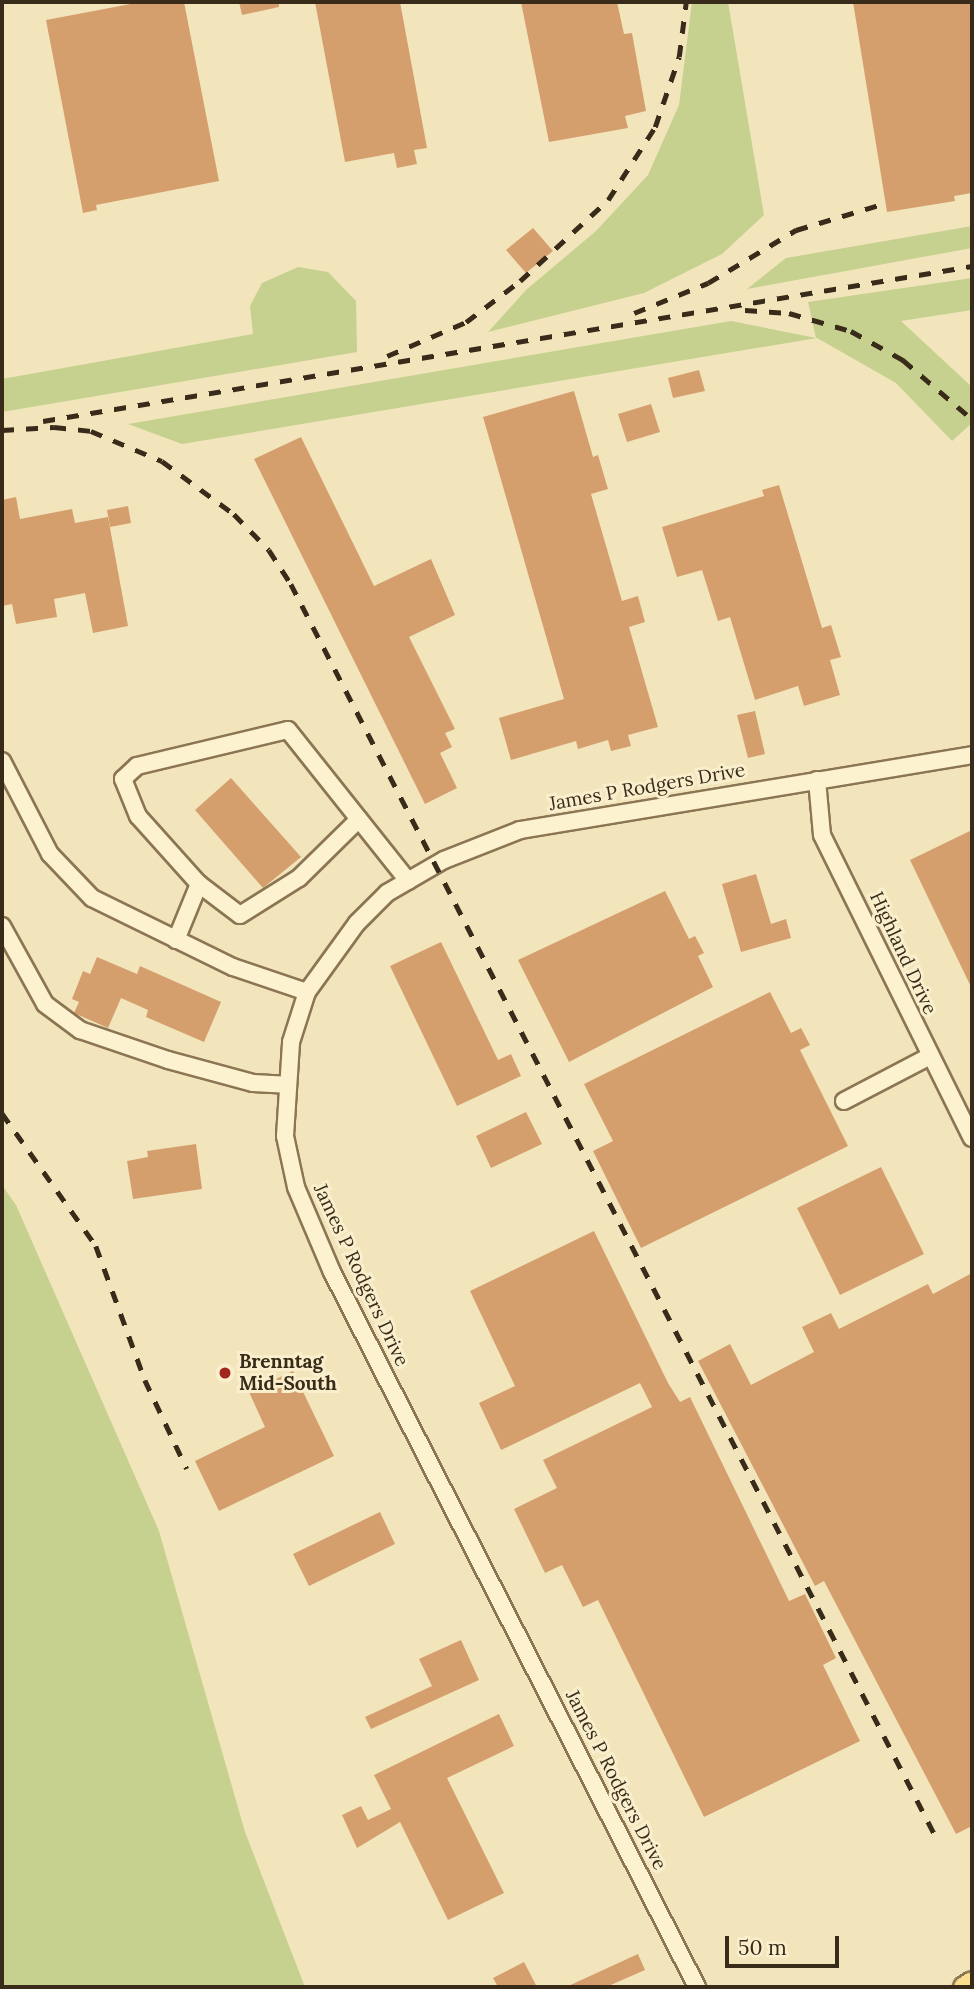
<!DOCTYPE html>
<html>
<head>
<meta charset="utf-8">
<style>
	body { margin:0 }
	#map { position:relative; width:974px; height:1989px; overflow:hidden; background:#f2e5bc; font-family:Lora,serif }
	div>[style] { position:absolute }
	.green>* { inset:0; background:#c6d18f }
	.building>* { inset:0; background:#d59f6d }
	.roads { filter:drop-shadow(2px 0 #8c7553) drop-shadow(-2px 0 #8c7553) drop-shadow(0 2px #8c7553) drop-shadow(0 -2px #8c7553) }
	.minor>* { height:16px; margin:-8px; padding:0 8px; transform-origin:8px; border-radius:8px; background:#fcf2d0 }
	.major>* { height:21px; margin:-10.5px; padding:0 10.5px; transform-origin:10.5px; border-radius:10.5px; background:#fbdf8e }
	.rail>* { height:4.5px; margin-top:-2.25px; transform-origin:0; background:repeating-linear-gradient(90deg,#392b1a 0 12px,transparent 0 24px) }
	.dots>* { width:19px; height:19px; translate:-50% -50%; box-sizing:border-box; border:4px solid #f9efcc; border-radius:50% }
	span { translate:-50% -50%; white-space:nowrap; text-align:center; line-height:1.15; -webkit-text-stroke:6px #f9efcc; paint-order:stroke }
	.street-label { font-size:19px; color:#392b1a }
	.poi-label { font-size:19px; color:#392b1a; font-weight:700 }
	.left { translate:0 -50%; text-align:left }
	.frame { position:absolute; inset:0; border:4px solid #392b1a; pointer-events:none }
	.scale { position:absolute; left:725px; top:1936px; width:114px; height:32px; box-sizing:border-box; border:4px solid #392b1a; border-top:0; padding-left:9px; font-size:21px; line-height:24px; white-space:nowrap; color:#392b1a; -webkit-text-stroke:5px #f9efcc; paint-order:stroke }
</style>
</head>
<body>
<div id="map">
	<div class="green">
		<div style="clip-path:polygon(692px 2px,728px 2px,764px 215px,722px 254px,644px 293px,488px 332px,526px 290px,596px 231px,648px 175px,679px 105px)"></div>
		<div style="clip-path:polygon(972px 226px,972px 248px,747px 289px,786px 258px)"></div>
		<div style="clip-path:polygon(298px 267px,328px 272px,356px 301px,357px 352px,2px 412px,2px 379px,253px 334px,250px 306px,262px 283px)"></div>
		<div style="clip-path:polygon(972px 278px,972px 310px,901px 321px,972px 387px,972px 423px,952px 441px,896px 383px,817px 338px,182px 444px,128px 424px,731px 321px,816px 338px,808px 302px)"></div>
		<div style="clip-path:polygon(2px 1185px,16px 1205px,159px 1531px,245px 1832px,305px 1987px,2px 1987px)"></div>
	</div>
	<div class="building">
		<div style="clip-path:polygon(141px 2px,184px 2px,219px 181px,96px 205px,97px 210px,83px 213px,46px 20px)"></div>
		<div style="clip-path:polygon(239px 2px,279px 2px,279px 7px,242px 15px)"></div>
		<div style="clip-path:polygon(315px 2px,400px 2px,427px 148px,414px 150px,417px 164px,397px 168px,394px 153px,345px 162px)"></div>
		<div style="clip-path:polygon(521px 2px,617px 2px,624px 34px,632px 33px,646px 111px,625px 116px,628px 128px,549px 142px)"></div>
		<div style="clip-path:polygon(853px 2px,972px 2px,972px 193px,954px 196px,955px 201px,887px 212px)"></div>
		<div style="clip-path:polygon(533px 228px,553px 251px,526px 273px,506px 250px)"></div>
		<div style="clip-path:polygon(699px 370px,705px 391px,673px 398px,668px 378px)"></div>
		<div style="clip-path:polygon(574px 391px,593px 457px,598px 455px,608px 489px,591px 494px,622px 601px,638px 596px,645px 622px,629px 627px,658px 727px,628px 735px,631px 746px,611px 751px,608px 740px,578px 749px,576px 741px,511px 760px,499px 718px,564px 699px,483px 417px)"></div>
		<div style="clip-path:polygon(651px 404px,660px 432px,627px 442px,618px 414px)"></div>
		<div style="clip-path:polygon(301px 437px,374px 586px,431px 559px,455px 615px,409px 637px,455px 729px,445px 733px,452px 747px,440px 753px,457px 788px,425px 804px,254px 459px)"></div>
		<div style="clip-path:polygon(779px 485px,822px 628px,831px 625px,841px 657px,830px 660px,840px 695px,804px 706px,798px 686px,755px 700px,730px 617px,718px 621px,702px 570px,677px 577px,662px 527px,764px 496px,762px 490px)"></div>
		<div style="clip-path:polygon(16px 497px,20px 519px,72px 509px,75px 523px,108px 517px,128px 626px,93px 633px,85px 593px,54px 599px,57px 617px,16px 624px,12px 604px,2px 606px,2px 500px)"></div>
		<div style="clip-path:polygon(128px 506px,131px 523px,110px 527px,107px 510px)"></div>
		<div style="clip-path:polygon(755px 711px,765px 754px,748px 758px,737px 715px)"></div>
		<div style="clip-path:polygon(231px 778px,301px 857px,263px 888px,195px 810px)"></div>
		<div style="clip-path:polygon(972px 830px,972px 989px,910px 860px)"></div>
		<div style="clip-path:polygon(756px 874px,771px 924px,786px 919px,791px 938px,741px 952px,722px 884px)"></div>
		<div style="clip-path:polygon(665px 891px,689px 939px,695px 936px,704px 953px,698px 956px,713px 987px,569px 1062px,518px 960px)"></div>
		<div style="clip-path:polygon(441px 942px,498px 1060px,511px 1054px,521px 1076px,457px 1106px,390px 966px)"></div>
		<div style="clip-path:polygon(97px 957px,137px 974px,140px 966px,221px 1002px,204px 1042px,146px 1017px,148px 1010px,121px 998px,108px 1028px,74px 1013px,79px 1002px,72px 999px,83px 971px,90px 974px)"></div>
		<div style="clip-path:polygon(770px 992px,791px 1033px,801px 1028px,810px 1045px,800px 1050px,848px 1146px,641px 1248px,593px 1151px,613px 1141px,584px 1084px)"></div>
		<div style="clip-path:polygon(526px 1112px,542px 1144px,491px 1168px,476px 1136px)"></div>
		<div style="clip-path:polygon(196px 1144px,202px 1189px,133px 1199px,127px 1161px,148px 1157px,147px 1151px)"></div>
		<div style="clip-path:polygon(881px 1167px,924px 1254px,840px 1295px,797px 1208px)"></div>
		<div style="clip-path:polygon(594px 1231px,668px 1383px,680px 1402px,690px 1397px,789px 1601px,805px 1594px,836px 1658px,823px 1665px,860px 1741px,704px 1817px,598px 1600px,583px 1607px,562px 1565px,545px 1573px,514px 1509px,557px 1488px,543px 1460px,652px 1407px,640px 1383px,501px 1450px,479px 1403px,515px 1386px,470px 1291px)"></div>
		<div style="clip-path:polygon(972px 1273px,972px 1826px,956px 1834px,824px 1581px,815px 1586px,698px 1361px,730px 1344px,751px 1385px,814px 1352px,802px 1327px,831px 1313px,839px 1329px,928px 1284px,933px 1294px)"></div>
		<div style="clip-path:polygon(293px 1371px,334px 1456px,219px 1511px,195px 1461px,265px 1427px,249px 1392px)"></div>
		<div style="clip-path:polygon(380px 1512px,395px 1544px,309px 1586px,293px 1554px)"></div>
		<div style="clip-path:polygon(461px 1640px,479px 1680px,371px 1729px,365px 1717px,432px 1686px,419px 1659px)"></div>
		<div style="clip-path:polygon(499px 1714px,514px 1746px,447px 1778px,504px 1893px,448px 1920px,400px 1822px,357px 1848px,342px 1815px,361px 1806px,368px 1820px,391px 1809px,374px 1775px)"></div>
		<div style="clip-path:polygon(638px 1954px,645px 1970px,606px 1987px,566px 1987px)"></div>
		<div style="clip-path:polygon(524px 1962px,537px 1987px,498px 1987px,493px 1978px)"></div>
	</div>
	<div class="roads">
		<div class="minor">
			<div style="left:2px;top:761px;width:105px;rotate:62.7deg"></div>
			<div style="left:50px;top:854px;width:61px;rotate:46.3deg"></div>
			<div style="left:92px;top:898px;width:157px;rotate:26.1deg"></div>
			<div style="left:233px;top:967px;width:78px;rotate:18.7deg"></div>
			<div style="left:817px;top:780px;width:55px;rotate:84.8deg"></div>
			<div style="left:822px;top:835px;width:338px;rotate:63.7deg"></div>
			<div style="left:199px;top:884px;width:51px;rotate:37.1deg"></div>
			<div style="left:240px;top:915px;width:70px;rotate:-32.1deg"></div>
			<div style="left:299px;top:878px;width:84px;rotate:-44.5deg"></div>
			<div style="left:2px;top:926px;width:89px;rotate:61.1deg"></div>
			<div style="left:45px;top:1004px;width:44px;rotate:36.6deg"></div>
			<div style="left:80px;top:1030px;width:93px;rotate:18.8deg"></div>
			<div style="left:168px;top:1060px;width:88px;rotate:15.1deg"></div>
			<div style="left:253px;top:1083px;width:33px;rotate:3deg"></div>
			<div style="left:176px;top:940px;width:61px;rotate:-67.7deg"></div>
			<div style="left:199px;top:884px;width:91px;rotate:-131.9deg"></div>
			<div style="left:138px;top:816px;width:40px;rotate:-112deg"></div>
			<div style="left:123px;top:779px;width:19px;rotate:-43deg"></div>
			<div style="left:137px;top:766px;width:155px;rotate:-13.4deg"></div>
			<div style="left:288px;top:730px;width:193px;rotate:51.5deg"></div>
			<div style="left:844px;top:1101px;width:97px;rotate:-27.6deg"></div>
			<div style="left:697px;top:1987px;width:803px;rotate:-117.04deg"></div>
			<div style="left:332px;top:1272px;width:92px;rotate:-113deg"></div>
			<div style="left:296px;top:1187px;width:52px;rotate:-102.2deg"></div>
			<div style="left:285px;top:1136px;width:94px;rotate:-86.3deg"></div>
			<div style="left:291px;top:1042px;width:52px;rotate:-72.3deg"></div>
			<div style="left:307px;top:992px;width:85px;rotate:-54.1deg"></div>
			<div style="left:357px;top:923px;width:42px;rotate:-45deg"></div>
			<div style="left:387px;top:893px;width:66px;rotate:-30.1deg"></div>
			<div style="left:444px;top:860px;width:82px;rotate:-21.5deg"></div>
			<div style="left:520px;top:830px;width:458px;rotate:-9.4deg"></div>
		</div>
		<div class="major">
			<div style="left:964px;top:1987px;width:9px;rotate:-32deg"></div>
		</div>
	</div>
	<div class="rail">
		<div style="left:745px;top:310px;width:44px;rotate:3.9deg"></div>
		<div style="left:789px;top:313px;width:65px;rotate:16.2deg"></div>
		<div style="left:851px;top:331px;width:60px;rotate:29.1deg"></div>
		<div style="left:903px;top:360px;width:91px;rotate:40.5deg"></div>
		<div style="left:634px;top:313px;width:80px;rotate:-22.1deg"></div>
		<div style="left:708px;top:283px;width:103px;rotate:-31.1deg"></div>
		<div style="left:796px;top:230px;width:94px;rotate:-16.7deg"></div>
		<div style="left:387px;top:356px;width:86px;rotate:-23.3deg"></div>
		<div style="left:466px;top:322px;width:68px;rotate:-37.2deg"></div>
		<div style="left:520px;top:281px;width:120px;rotate:-42.6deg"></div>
		<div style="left:608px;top:200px;width:87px;rotate:-57.2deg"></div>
		<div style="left:655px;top:127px;width:74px;rotate:-71.1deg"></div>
		<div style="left:679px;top:57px;width:55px;rotate:-82.7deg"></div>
		<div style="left:43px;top:421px;width:942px;rotate:-9.47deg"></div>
		<div style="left:2px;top:430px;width:52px;rotate:-3.3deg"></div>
		<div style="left:54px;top:427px;width:37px;rotate:6deg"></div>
		<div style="left:91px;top:431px;width:77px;rotate:22.9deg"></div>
		<div style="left:162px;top:461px;width:89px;rotate:36.4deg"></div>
		<div style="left:234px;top:514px;width:50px;rotate:45.8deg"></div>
		<div style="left:269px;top:550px;width:40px;rotate:57.1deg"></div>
		<div style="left:291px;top:584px;width:1412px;rotate:62.76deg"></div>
		<div style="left:2px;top:1113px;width:163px;rotate:54.7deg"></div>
		<div style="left:96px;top:1246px;width:143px;rotate:69.9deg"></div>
		<div style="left:145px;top:1380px;width:98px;rotate:64.7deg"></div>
	</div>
	<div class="dots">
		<div style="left:225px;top:1373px;background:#a1241d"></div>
	</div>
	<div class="street-label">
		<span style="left:647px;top:787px;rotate:-10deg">James P Rodgers Drive</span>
		<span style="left:903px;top:953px;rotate:65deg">Highland Drive</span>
		<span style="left:361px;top:1275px;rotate:65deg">James P Rodgers Drive</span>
		<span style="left:616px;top:1780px;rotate:63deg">James P Rodgers Drive</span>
	</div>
	<div class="poi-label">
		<span class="left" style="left:239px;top:1373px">Brenntag<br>Mid-South</span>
	</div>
	<div class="frame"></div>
	<div class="scale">50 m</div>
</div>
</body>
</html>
